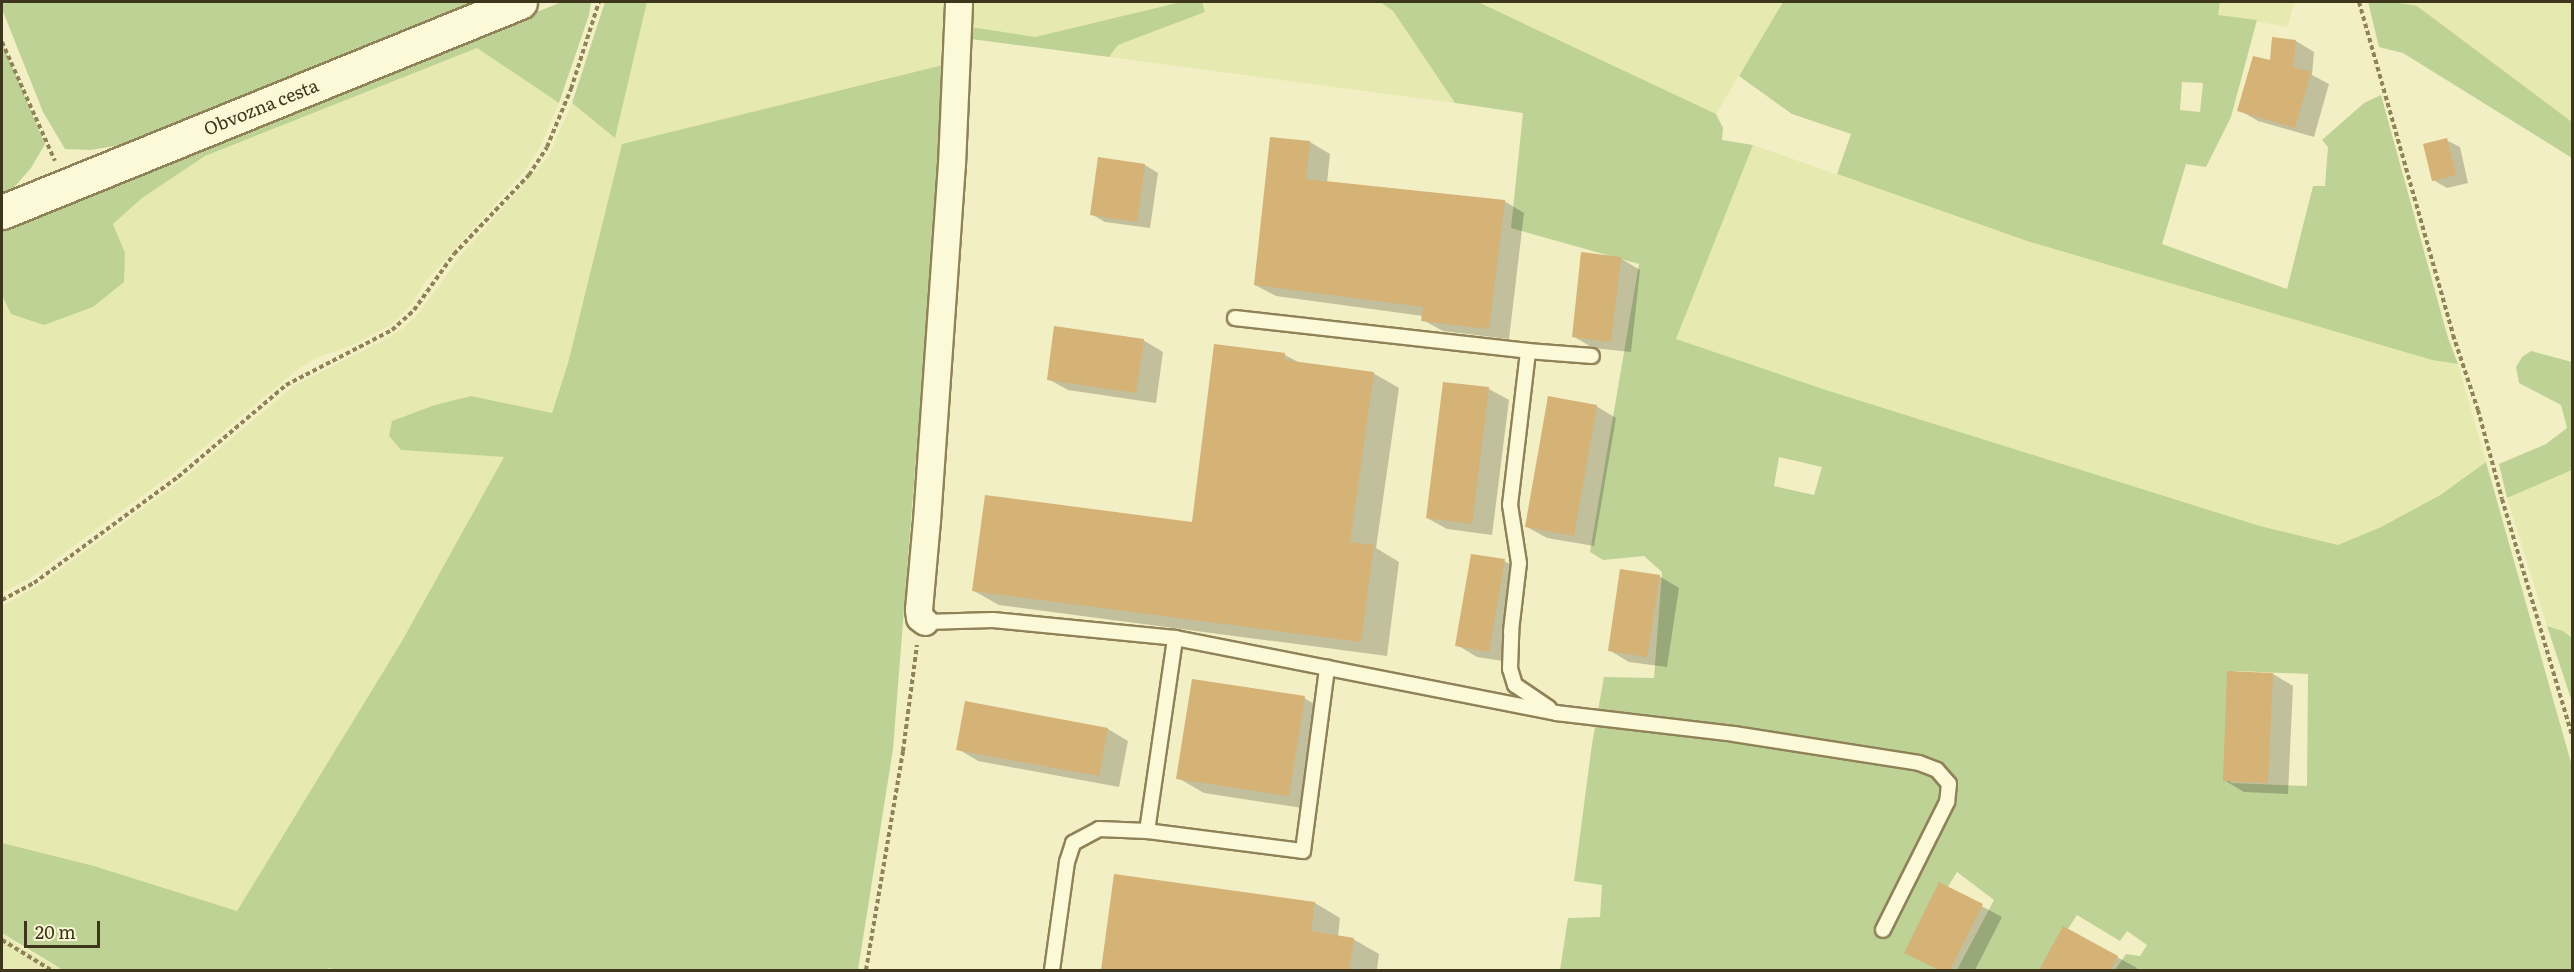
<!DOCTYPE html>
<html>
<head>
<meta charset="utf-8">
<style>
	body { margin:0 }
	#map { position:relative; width:2574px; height:972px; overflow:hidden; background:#f3efc4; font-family:Literata,serif }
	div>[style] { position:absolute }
	.farmland>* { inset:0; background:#e6e9b0 }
	.green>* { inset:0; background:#bed296 }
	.shadow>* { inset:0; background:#0003 }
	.building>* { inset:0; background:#d5b276 }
	.path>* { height:4px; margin-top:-2px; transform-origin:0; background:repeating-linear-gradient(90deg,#908258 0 4.5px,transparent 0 7.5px) }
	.roads { filter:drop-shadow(2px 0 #908258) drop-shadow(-2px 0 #908258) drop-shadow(0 2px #908258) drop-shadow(0 -2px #908258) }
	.lane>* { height:14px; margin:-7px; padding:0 7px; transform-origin:7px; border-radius:7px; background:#fcf9d8 }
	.street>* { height:26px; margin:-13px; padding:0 13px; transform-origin:13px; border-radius:13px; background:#fcf9d8 }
	.secondary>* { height:33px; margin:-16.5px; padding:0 16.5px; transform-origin:16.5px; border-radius:16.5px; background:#fcf9d8 }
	span { translate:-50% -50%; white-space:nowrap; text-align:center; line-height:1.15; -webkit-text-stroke:6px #f9f7d4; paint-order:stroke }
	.street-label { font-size:18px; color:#3e351d }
	.frame { position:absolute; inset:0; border:3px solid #3e351d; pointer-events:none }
	.scale { position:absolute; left:24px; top:921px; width:76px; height:27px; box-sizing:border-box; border:3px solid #3e351d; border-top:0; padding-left:8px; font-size:18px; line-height:21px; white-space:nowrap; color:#3e351d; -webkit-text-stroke:4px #f9f7d4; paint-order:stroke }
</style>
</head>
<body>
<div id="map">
	<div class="farmland">
		<div style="clip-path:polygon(647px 2px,951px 2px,947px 64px,622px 144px,568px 363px,552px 413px,470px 396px,401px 417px,401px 450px,504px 457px,402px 641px,237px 911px,94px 866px,2px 843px,2px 606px,39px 585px,182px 480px,295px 385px,384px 340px,403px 328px,419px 313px,461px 255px,548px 157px,572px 103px,615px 137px)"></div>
		<div style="clip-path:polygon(973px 2px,1181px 2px,1035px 37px,971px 27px)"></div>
		<div style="clip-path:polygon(1202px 2px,1380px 2px,1393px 11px,1455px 103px,1109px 57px,1118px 45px,1205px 12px)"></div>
		<div style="clip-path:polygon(1478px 2px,1783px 2px,1716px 114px)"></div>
		<div style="clip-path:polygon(2220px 2px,2294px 2px,2288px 27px,2218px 15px)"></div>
		<div style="clip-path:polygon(2394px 2px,2572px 2px,2572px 122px,2417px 6px)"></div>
		<div style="clip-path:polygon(477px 48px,559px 103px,540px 147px,524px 172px,426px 281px,411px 305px,391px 325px,350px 346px,318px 357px,297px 370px,173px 473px,29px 579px,2px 593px,2px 295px,11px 314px,125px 253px,113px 224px,142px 198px,205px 156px)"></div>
		<div style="clip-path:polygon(1753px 145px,2027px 241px,2432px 360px,2458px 364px,2486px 462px,2440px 494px,2381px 527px,2339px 545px,2260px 526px,1826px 390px,1676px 339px)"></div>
		<div style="clip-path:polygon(2572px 470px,2572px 638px,2563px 631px,2547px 626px,2507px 498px)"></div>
		<div style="clip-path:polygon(2px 933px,20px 947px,63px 970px,2px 970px)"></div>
	</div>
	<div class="green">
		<div style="clip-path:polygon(2px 2px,481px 2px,175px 123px,128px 144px,90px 150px,65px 149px,43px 112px,2px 9px)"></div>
		<div style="clip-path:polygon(562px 2px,591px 2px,589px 15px,559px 103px,477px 48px,205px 156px,142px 198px,113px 224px,125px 253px,124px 282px,93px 307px,44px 325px,11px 314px,2px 295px,2px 224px)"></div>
		<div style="clip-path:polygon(605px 2px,647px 2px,615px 138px,572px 103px)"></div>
		<div style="clip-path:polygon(1181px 2px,1202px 2px,1205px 12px,1118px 45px,1109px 57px,971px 39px,971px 27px,1035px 37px)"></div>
		<div style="clip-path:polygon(evenodd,1380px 2px,1478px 2px,1716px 114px,1723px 128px,1722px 140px,1753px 145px,1676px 339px,1826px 390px,2260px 526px,2338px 545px,2381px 527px,2440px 495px,2486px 462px,2572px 766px,2572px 970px,2115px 970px,2126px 954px,2140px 956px,2147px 945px,2127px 931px,2120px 941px,2077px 915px,2041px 970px,1957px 970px,1994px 900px,1957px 872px,1910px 948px,1944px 970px,1560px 970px,1568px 918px,1600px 917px,1602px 885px,1574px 881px,1592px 744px,1604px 677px,1654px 678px,1662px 572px,1644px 556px,1603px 560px,1590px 552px,1639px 264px,1511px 228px,1523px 113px,1455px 103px,1393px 11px,1380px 2px,1779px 457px,1822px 467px,1814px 495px,1774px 486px,1779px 457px,1380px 2px,2237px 671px,2308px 674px,2307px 786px,2231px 783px,2237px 671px)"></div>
		<div style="clip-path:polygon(evenodd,1783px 2px,2220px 2px,2218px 15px,2257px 20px,2231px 117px,2206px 167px,2186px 164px,2162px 244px,2287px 289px,2313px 186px,2325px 186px,2328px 147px,2322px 140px,2364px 103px,2381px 95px,2448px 338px,2458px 364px,2432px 360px,2027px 241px,1837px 174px,1851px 134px,1792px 114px,1739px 76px,1783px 2px,2182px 82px,2203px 83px,2200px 112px,2180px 110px,2182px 82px)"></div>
		<div style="clip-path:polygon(2368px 2px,2394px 2px,2417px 6px,2572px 122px,2572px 158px,2403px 53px,2379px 47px)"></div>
		<div style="clip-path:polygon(2px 42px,45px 144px,31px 168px,11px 191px,2px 194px)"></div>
		<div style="clip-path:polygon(947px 64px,893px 749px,858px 970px,335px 970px,329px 968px,328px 970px,63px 970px,2px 933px,2px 843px,94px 866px,237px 911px,402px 641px,504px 457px,401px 450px,389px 436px,392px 421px,435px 405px,471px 396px,552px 413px,568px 363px,622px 144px)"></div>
		<div style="clip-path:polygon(2531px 351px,2572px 362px,2572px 470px,2507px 498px,2499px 464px,2546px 444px,2567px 428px,2561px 405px,2519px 383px,2516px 367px,2522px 357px)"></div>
		<div style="clip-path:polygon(2547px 626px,2563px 631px,2572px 638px,2572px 702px)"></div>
	</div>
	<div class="shadow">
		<div style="clip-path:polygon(2296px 41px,2314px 52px,2312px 75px,2329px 84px,2314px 137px,2258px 121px,2239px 110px,2271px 62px)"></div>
		<div style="clip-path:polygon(1271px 138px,1310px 142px,1330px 154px,1327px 183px,1504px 201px,1524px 213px,1509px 339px,1443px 331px,1423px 320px,1423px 316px,1276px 296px,1255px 285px)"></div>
		<div style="clip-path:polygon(2446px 140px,2460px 147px,2468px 183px,2447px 188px,2433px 180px)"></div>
		<div style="clip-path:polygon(1145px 165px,1158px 173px,1150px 228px,1105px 222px,1091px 214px)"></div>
		<div style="clip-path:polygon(1620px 258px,1640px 270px,1631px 352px,1593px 348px,1573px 336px)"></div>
		<div style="clip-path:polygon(1143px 340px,1163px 352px,1156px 403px,1068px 390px,1048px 379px)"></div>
		<div style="clip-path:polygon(1285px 355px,1300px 363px,1373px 373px,1399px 388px,1376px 548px,1399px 562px,1387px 656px,999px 605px,974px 591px,1193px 524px)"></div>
		<div style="clip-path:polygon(1444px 383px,1489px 389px,1509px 400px,1492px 535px,1447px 529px,1427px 518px)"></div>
		<div style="clip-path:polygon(1596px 406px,1616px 418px,1594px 546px,1547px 538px,1527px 527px)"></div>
		<div style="clip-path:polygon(1504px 561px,1524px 572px,1509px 662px,1477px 657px,1457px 645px)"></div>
		<div style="clip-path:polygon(1659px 576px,1679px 588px,1667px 667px,1629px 662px,1609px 650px)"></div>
		<div style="clip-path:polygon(2273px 674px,2293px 686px,2288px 794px,2244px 792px,2224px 780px)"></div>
		<div style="clip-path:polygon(1304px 698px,1330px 713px,1315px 810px,1204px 793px,1178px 778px)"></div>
		<div style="clip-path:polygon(1108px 729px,1128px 741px,1119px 787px,978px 761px,958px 749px)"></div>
		<div style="clip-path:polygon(1116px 876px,1315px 903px,1340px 918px,1338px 937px,1353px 939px,1379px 954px,1377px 970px,1102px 970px)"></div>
		<div style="clip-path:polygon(1940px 884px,2002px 917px,1975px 970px,1939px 970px,1906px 952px)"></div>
		<div style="clip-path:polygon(2064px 928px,2137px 968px,2136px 970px,2041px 970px)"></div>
	</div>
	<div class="building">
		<div style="clip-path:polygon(2272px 37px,2296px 40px,2293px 67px,2311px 72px,2295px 128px,2237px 111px,2253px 56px,2270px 60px)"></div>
		<div style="clip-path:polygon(1270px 137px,1310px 141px,1306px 179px,1505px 200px,1489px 329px,1421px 321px,1423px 307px,1254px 285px)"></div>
		<div style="clip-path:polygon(2447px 138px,2456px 175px,2432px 181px,2423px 144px)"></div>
		<div style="clip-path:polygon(1098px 157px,1145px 164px,1137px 222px,1090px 215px)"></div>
		<div style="clip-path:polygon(1581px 252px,1621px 257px,1611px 342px,1572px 337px)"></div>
		<div style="clip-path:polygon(1054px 326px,1144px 339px,1136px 393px,1047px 380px)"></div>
		<div style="clip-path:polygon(1214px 344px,1285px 353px,1285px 360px,1374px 372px,1350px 542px,1374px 545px,1361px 642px,972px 591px,985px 495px,1192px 522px)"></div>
		<div style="clip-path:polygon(1443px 382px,1489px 387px,1472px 524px,1426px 518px)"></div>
		<div style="clip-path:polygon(1548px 396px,1597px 405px,1574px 536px,1525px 527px)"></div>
		<div style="clip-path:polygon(1471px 554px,1505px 559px,1489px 652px,1455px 646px)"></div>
		<div style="clip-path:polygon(1620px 569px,1660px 575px,1647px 657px,1608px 651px)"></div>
		<div style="clip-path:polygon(2227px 671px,2273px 673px,2268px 783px,2223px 781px)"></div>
		<div style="clip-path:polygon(1192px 679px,1305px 696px,1289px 796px,1176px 779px)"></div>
		<div style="clip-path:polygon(965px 701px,1108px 728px,1099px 776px,956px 750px)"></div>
		<div style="clip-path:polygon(1114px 874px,1315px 902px,1311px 931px,1354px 938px,1349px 970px,1101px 970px)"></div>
		<div style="clip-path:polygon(1939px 882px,1983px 904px,1950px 970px,1939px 970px,1904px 953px)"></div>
		<div style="clip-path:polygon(2063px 926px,2118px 956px,2110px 970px,2039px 970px)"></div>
	</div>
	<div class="path">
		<div style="left:2359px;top:2px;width:346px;rotate:74.2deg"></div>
		<div style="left:2453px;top:335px;width:79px;rotate:71.6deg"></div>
		<div style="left:2478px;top:410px;width:92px;rotate:74.9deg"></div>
		<div style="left:2502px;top:499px;width:246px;rotate:73.5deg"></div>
		<div style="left:2px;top:42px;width:130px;rotate:66deg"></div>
		<div style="left:2px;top:600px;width:36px;rotate:-28deg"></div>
		<div style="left:34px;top:583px;width:179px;rotate:-36.4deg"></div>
		<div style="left:178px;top:477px;width:142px;rotate:-40.4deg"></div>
		<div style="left:286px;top:385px;width:119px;rotate:-27.4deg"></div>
		<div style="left:392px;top:330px;width:30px;rotate:-42deg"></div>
		<div style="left:414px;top:310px;width:69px;rotate:-54.5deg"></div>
		<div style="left:454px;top:254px;width:109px;rotate:-46.5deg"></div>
		<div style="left:529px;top:175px;width:33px;rotate:-57deg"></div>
		<div style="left:547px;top:147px;width:63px;rotate:-67.5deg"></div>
		<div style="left:571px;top:89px;width:91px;rotate:-72.2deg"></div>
		<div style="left:2px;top:940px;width:57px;rotate:31.5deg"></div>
		<div style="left:866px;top:970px;width:222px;rotate:-80.4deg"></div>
		<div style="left:903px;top:751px;width:107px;rotate:-82.5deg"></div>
	</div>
	<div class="roads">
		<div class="lane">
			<div style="left:1235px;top:318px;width:295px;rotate:6.4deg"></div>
			<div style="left:925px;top:622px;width:68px;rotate:-1.7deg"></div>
			<div style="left:993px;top:620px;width:183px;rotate:5.6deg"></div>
			<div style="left:1175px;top:638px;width:388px;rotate:11.1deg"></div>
			<div style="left:1556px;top:713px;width:179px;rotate:6.7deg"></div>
			<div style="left:1734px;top:734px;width:187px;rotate:8.9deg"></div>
			<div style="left:1919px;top:763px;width:19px;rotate:21deg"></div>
			<div style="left:1937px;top:770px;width:18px;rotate:49deg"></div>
			<div style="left:1949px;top:784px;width:18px;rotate:96deg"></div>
			<div style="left:1947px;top:802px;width:143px;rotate:116.6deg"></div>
			<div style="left:1549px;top:708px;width:41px;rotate:-145.9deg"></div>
			<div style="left:1515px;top:685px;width:17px;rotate:-107deg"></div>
			<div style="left:1510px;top:669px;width:38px;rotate:-88deg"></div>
			<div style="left:1511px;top:631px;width:68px;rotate:-83.3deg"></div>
			<div style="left:1519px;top:563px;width:59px;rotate:-98.8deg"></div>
			<div style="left:1510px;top:505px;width:155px;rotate:-83.3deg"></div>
			<div style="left:1528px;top:351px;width:64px;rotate:4.5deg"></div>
			<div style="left:1147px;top:831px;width:157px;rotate:7.3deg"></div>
			<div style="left:1303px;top:851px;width:185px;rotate:-82.5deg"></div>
			<div style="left:1052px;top:970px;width:109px;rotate:-82.1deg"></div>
			<div style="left:1067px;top:862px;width:20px;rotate:-72deg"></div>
			<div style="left:1073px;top:843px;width:30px;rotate:-28deg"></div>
			<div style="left:1099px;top:829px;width:48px;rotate:2.4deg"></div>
			<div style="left:1147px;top:831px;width:195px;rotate:-81.7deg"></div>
		</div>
		<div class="street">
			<div style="left:925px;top:622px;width:6px;rotate:-141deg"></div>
			<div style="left:920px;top:618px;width:8px;rotate:-97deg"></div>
			<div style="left:919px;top:610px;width:89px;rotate:-84.9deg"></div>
			<div style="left:927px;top:521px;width:357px;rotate:-86deg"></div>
			<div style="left:952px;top:165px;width:163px;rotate:-87.5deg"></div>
		</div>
		<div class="secondary">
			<div style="left:2px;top:212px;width:559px;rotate:-22.07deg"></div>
		</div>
	</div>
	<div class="street-label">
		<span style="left:261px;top:107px;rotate:-22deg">Obvozna cesta</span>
	</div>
	<div class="frame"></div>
	<div class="scale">20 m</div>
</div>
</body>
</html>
